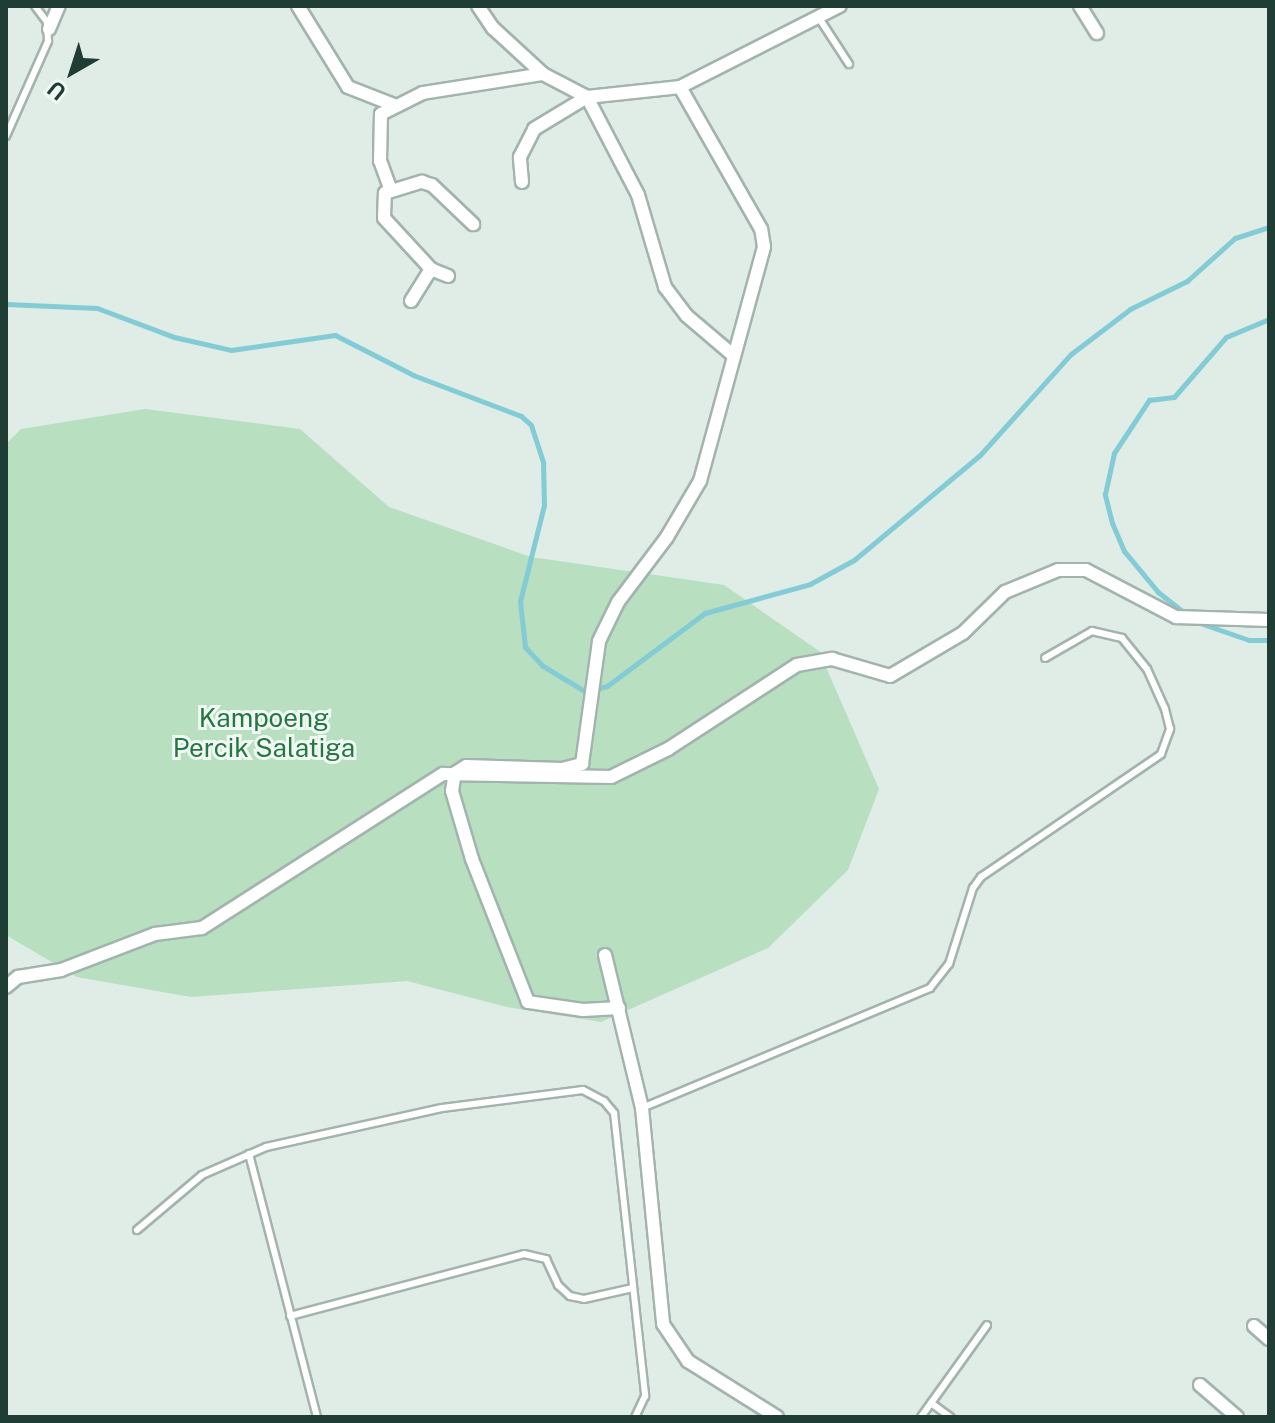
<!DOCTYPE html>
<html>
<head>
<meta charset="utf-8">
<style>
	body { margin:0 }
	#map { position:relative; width:1275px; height:1423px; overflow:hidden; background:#e0ece6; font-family:"Public Sans",sans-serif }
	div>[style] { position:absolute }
	.green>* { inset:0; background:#b7dfc0 }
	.stream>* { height:5px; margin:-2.5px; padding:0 2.5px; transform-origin:2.5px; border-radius:2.5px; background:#83cbd5 }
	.roads { filter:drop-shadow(2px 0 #a2b4ad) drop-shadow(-2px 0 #a2b4ad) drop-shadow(0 2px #a2b4ad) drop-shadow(0 -2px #a2b4ad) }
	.lane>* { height:6px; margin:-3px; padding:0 3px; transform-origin:3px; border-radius:3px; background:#fff }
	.street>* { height:12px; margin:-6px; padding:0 6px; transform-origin:6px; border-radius:6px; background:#fff }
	span { translate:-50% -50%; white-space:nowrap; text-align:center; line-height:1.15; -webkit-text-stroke:6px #f0f8f4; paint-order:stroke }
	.park-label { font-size:26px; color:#277743 }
	.frame { position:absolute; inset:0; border:8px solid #1f3d34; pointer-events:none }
	.north { position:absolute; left:32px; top:32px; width:80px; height:80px; -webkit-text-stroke:6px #f0f8f4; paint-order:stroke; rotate:219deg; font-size:22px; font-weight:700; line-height:32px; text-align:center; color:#1f3d34 }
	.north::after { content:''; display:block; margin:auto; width:28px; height:36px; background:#1f3d34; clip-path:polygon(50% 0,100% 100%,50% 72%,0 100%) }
</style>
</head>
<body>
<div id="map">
	<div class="green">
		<div style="clip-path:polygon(145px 409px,300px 429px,389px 507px,531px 557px,724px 585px,819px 651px,879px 789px,848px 870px,768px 948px,601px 1022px,507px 1007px,407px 981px,191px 997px,77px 977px,6px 935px,6px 444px,21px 429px)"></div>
	</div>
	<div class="stream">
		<div style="left:6px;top:304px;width:91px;rotate:2.5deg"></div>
		<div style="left:97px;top:308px;width:82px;rotate:20.6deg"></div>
		<div style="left:174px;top:337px;width:58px;rotate:12.8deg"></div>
		<div style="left:231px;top:350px;width:105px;rotate:-8.2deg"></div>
		<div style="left:335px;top:335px;width:88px;rotate:27.1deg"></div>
		<div style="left:413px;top:375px;width:116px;rotate:20.8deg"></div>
		<div style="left:521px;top:416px;width:13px;rotate:42deg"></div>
		<div style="left:531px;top:425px;width:40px;rotate:72deg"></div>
		<div style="left:543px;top:463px;width:42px;rotate:88.6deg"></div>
		<div style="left:544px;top:505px;width:99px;rotate:104deg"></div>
		<div style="left:520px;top:601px;width:46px;rotate:83.8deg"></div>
		<div style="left:525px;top:647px;width:26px;rotate:47deg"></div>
		<div style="left:543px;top:666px;width:50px;rotate:31.2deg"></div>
		<div style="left:586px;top:692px;width:22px;rotate:-16deg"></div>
		<div style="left:607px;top:686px;width:122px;rotate:-36.7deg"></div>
		<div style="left:705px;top:613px;width:109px;rotate:-15.4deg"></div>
		<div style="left:810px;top:584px;width:50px;rotate:-28.6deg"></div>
		<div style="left:854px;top:560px;width:164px;rotate:-39.8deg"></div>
		<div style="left:980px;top:455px;width:136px;rotate:-48deg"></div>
		<div style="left:1071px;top:354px;width:74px;rotate:-37.3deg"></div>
		<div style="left:1130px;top:309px;width:64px;rotate:-26.2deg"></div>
		<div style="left:1187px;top:281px;width:64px;rotate:-41.9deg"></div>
		<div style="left:1235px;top:238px;width:36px;rotate:-18deg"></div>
		<div style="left:1186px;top:614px;width:36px;rotate:-142deg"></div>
		<div style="left:1158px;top:592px;width:53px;rotate:-129.7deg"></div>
		<div style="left:1124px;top:551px;width:30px;rotate:-113deg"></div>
		<div style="left:1112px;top:523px;width:30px;rotate:-104deg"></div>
		<div style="left:1105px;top:494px;width:42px;rotate:-77.6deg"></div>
		<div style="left:1114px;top:453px;width:64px;rotate:-56.6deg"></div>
		<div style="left:1149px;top:400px;width:25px;rotate:-7deg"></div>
		<div style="left:1174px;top:397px;width:79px;rotate:-49.1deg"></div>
		<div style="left:1226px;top:337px;width:47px;rotate:-22.7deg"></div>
		<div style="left:1197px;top:622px;width:55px;rotate:19.1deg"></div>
		<div style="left:1249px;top:640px;width:20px"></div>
	</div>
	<div class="roads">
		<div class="lane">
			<div style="left:819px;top:18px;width:55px;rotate:56.9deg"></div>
			<div style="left:6px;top:136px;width:104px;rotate:-66.1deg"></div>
			<div style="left:48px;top:41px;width:19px;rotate:-93deg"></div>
			<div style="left:47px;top:22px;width:20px;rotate:-127deg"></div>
			<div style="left:642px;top:1108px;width:312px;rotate:-22.6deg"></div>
			<div style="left:930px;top:988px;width:31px;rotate:-52deg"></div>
			<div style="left:949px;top:964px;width:80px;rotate:-72.5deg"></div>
			<div style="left:973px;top:888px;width:14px;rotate:-54deg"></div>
			<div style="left:981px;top:877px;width:218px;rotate:-34.3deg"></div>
			<div style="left:1161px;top:754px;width:27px;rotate:-70deg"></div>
			<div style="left:1170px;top:729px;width:21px;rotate:-104deg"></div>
			<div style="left:1165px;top:709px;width:44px;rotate:-114.2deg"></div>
			<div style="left:1147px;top:669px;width:40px;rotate:-129deg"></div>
			<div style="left:1122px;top:638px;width:31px;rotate:-167deg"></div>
			<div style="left:1092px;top:631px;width:54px;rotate:150.1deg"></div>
			<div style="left:249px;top:1154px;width:272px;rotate:75.5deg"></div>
			<div style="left:137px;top:1230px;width:85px;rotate:-40.2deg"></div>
			<div style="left:202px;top:1175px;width:70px;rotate:-23.6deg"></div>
			<div style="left:266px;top:1147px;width:180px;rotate:-12.5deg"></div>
			<div style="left:442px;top:1108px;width:142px;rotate:-7.3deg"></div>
			<div style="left:583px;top:1090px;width:24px;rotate:28deg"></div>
			<div style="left:604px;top:1101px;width:16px;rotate:50deg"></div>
			<div style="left:614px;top:1113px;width:285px;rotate:83.7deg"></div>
			<div style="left:645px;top:1396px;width:23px;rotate:115deg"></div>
			<div style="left:290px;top:1316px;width:242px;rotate:-14.8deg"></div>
			<div style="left:524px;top:1254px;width:23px;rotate:13deg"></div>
			<div style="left:546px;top:1259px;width:29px;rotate:65deg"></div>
			<div style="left:558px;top:1285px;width:16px;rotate:43deg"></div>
			<div style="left:570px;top:1296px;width:14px;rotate:12deg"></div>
			<div style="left:584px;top:1299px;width:50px;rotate:-12.7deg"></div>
			<div style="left:931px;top:1403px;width:24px;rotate:36deg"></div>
			<div style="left:921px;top:1417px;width:113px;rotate:-54.3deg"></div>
		</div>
		<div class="street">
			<div style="left:298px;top:6px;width:95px;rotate:58.3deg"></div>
			<div style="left:348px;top:87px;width:49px;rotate:21.4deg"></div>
			<div style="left:478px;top:6px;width:27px;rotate:56deg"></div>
			<div style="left:493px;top:28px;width:68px;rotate:42.6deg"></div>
			<div style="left:543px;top:74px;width:50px;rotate:27.6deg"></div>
			<div style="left:587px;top:97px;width:94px;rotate:-6.1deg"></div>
			<div style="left:680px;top:87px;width:179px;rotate:-26.9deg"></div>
			<div style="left:1080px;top:6px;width:32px;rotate:58deg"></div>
			<div style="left:49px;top:29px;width:25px;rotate:-67deg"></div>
			<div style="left:522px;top:182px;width:25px;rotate:-95deg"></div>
			<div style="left:520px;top:157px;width:31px;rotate:-63deg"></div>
			<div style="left:534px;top:129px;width:62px;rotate:-31.1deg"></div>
			<div style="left:587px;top:97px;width:110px;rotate:62.5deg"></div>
			<div style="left:638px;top:195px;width:96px;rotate:73.6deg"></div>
			<div style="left:665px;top:287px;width:36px;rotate:53deg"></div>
			<div style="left:687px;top:316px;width:62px;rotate:40.4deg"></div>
			<div style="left:390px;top:188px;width:29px;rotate:-110deg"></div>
			<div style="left:380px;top:161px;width:47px;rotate:-88.8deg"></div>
			<div style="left:381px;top:114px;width:47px;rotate:-26.6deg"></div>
			<div style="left:423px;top:93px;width:121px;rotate:-9deg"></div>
			<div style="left:448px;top:276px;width:18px;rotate:-158deg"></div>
			<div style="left:431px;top:269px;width:69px;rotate:-132.7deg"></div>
			<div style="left:384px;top:218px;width:25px;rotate:-88deg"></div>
			<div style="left:385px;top:193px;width:39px;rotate:-17deg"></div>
			<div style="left:422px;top:182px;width:10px;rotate:17deg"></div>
			<div style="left:432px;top:185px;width:57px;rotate:43.6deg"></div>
			<div style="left:411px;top:301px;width:38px;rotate:-58deg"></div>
			<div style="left:605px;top:955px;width:157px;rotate:76.4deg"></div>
			<div style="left:642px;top:1108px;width:217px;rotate:84.4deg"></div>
			<div style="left:663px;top:1324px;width:45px;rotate:56deg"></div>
			<div style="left:688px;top:1361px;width:105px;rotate:32.2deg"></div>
			<div style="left:6px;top:987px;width:16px;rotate:-40deg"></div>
			<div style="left:18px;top:977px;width:44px;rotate:-9.2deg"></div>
			<div style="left:61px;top:970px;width:101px;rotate:-21deg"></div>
			<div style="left:155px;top:934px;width:47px;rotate:-7.3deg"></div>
			<div style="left:202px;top:928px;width:286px;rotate:-32.6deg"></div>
			<div style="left:443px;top:774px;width:168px;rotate:1deg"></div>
			<div style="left:611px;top:777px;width:64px;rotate:-26.2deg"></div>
			<div style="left:668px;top:749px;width:154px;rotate:-33.1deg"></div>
			<div style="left:797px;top:665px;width:36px;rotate:-10deg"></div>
			<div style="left:832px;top:659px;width:60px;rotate:16.3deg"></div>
			<div style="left:890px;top:676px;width:85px;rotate:-30.5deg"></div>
			<div style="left:963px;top:633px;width:59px;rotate:-44.3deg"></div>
			<div style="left:1005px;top:592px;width:57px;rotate:-22.5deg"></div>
			<div style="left:1058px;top:570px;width:28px"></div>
			<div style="left:1086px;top:570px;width:102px;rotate:27.6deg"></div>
			<div style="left:1176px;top:617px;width:93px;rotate:1.8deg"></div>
			<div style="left:619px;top:1008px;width:36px;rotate:177deg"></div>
			<div style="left:583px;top:1010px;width:56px;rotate:-171.7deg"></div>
			<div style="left:528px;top:1002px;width:154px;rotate:-111.4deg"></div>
			<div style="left:472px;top:859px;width:71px;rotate:-106.4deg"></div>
			<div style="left:452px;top:791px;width:18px;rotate:-81deg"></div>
			<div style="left:455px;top:773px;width:13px;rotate:-32deg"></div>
			<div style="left:466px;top:766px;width:96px;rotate:1.8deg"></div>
			<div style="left:562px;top:769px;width:21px;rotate:-14deg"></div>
			<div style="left:582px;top:764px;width:124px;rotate:-82.1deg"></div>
			<div style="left:599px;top:641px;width:43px;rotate:-64deg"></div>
			<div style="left:618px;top:602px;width:81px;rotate:-53deg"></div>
			<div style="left:667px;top:537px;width:65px;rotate:-59.5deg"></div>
			<div style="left:700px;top:481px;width:243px;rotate:-74.7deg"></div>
			<div style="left:764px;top:247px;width:18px;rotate:-99deg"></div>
			<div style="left:761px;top:229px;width:163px;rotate:-119.7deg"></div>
			<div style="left:1254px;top:1326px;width:20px;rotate:41deg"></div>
			<div style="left:1200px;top:1385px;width:49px;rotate:40.9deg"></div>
		</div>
	</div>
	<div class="park-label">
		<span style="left:264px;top:733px">Kampoeng<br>Percik Salatiga</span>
	</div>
	<div class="frame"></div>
	<div class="north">U</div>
</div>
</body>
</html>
